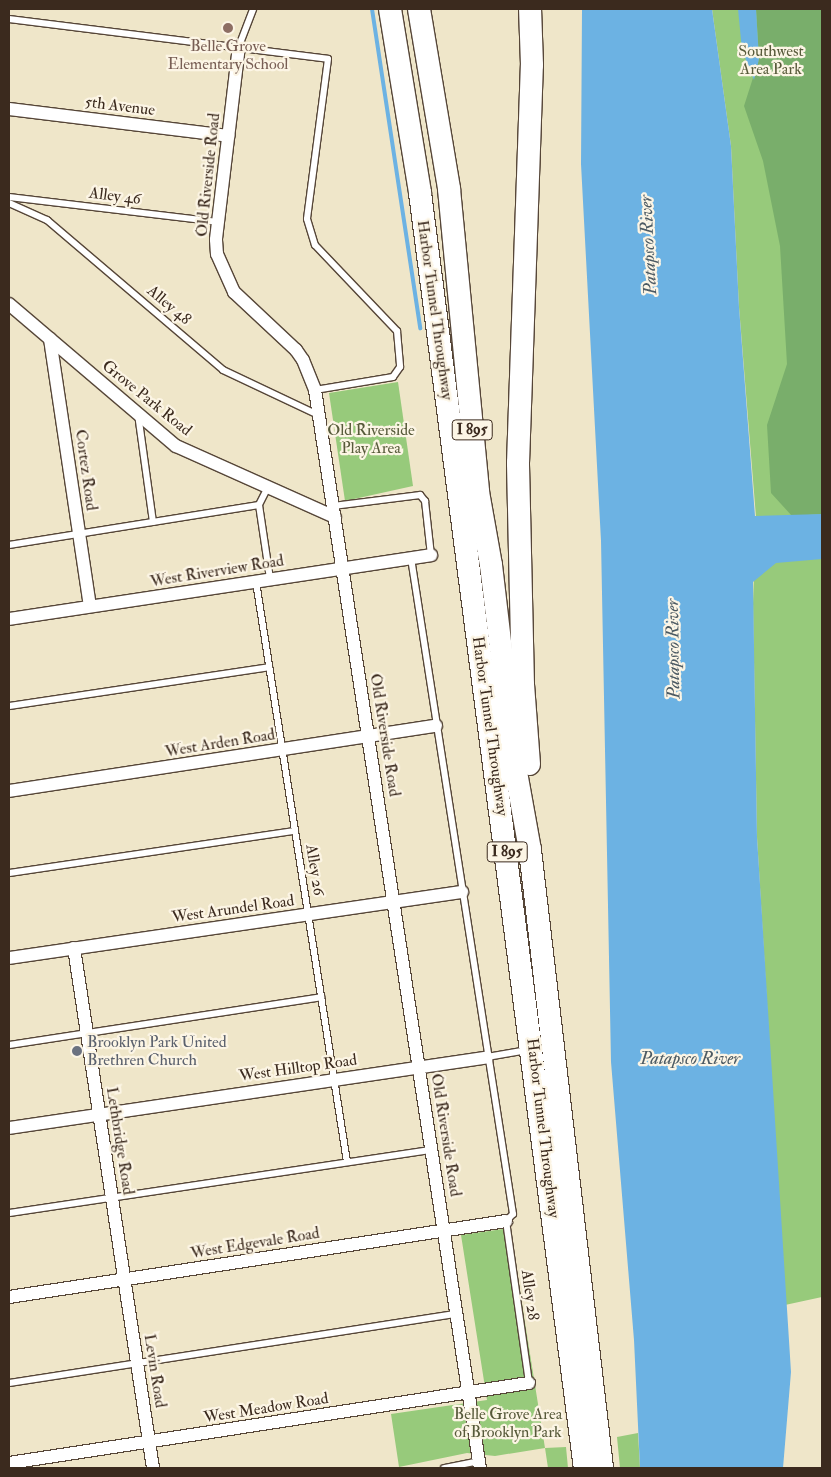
<!DOCTYPE html>
<html>
<head>
<meta charset="utf-8">
<style>
	body { margin:0 }
	#map { position:relative; width:831px; height:1477px; overflow:hidden; background:#efe6c9; font-family:"IM FELL Double Pica",serif }
	div>[style] { position:absolute }
	.green>* { inset:0; background:#97ca7b }
	.forest>* { inset:0; background:#79ae6b }
	.water>* { inset:0; background:#6cb2e3 }
	.stream>* { height:4px; margin:-2px; padding:0 2px; transform-origin:2px; border-radius:2px; background:#6cb2e3 }
	.roads { filter:drop-shadow(1px 0 #564638) drop-shadow(-1px 0 #564638) drop-shadow(0 1px #564638) drop-shadow(0 -1px #564638) }
	.lane>* { height:6px; margin:-3px; padding:0 3px; transform-origin:3px; border-radius:3px; background:#fff }
	.street>* { height:12px; margin:-6px; padding:0 6px; transform-origin:6px; border-radius:6px; background:#fff }
	.highway>* { height:22px; margin:-11px; padding:0 11px; transform-origin:11px; border-radius:11px; background:#fff }
	.dots>* { width:14px; height:14px; translate:-50% -50%; box-sizing:border-box; border:2px solid #fcf5e5; border-radius:50% }
	span { translate:-50% -50%; white-space:nowrap; text-align:center; line-height:1.15; -webkit-text-stroke:4.5px #fcf5e5; paint-order:stroke }
	.shield-label span { padding:1px 4px; background:#fcf5e5; border:1px solid; border-radius:4px; -webkit-text-stroke-width:0 }
	.shield-label { font-size:15px; color:#3b2a1e; font-weight:700 }
	.education-label { font-size:16px; color:#785e54 }
	.park-label { font-size:16px; color:#575a3a }
	.street-label { font-size:16px; color:#3b2a1e }
	.worship-label { font-size:16px; color:#5b616d }
	.left { translate:0 -50%; text-align:left }
	.water-label { font-size:18px; color:#4c5a63; font-style:italic }
	.frame { position:absolute; inset:0; border:10px solid #3b2a1e; pointer-events:none }
</style>
</head>
<body>
<div id="map">
	<div class="green">
		<div style="clip-path:polygon(712px 9px,822px 9px,822px 1297px,785px 1305px,757px 837px,753px 603px,756px 517px,739px 307px,731px 146px)"></div>
		<div style="clip-path:polygon(398px 382px,413px 486px,345px 501px,329px 393px)"></div>
		<div style="clip-path:polygon(510px 1228px,545px 1448px,566px 1447px,568px 1468px,548px 1468px,545px 1448px,495px 1456px,467px 1453px,399px 1467px,391px 1414px,487px 1400px,461px 1235px)"></div>
		<div style="clip-path:polygon(638px 1433px,640px 1468px,620px 1468px,617px 1437px)"></div>
	</div>
	<div class="forest">
		<div style="clip-path:polygon(756px 9px,822px 9px,822px 514px,792px 516px,771px 493px,767px 425px,787px 364px,780px 246px,763px 161px,744px 106px,759px 59px)"></div>
	</div>
	<div class="water">
		<div style="clip-path:polygon(582px 9px,712px 9px,731px 146px,739px 307px,755px 516px,822px 514px,822px 559px,776px 563px,753px 582px,757px 837px,791px 1372px,783px 1468px,640px 1468px,634px 1340px,611px 1062px,601px 541px,581px 164px)"></div>
		<div style="clip-path:polygon(738px 9px,756px 9px,759px 59px,754px 80px,742px 50px)"></div>
	</div>
	<div class="stream">
		<div style="left:372px;top:9px;width:323px;rotate:81.4deg"></div>
	</div>
	<div class="roads">
		<div class="lane">
			<div style="left:9px;top:19px;width:321px;rotate:7.1deg"></div>
			<div style="left:328px;top:59px;width:161px;rotate:97.5deg"></div>
			<div style="left:307px;top:219px;width:27px;rotate:73deg"></div>
			<div style="left:315px;top:245px;width:119px;rotate:46.4deg"></div>
			<div style="left:397px;top:331px;width:36px;rotate:85deg"></div>
			<div style="left:400px;top:367px;width:12px;rotate:125deg"></div>
			<div style="left:393px;top:377px;width:79px;rotate:170.5deg"></div>
			<div style="left:239px;top:46px;width:40px;rotate:-69deg"></div>
			<div style="left:9px;top:197px;width:210px;rotate:6.8deg"></div>
			<div style="left:9px;top:203px;width:42px;rotate:24.1deg"></div>
			<div style="left:47px;top:220px;width:231px;rotate:40.4deg"></div>
			<div style="left:223px;top:370px;width:105px;rotate:25.3deg"></div>
			<div style="left:138px;top:414px;width:109px;rotate:82.1deg"></div>
			<div style="left:268px;top:487px;width:20px;rotate:117deg"></div>
			<div style="left:259px;top:505px;width:75px;rotate:81.5deg"></div>
			<div style="left:333px;top:506px;width:88px;rotate:-7.2deg"></div>
			<div style="left:420px;top:495px;width:8px;rotate:50deg"></div>
			<div style="left:425px;top:501px;width:54px;rotate:83.7deg"></div>
			<div style="left:9px;top:545px;width:253px;rotate:-9.1deg"></div>
			<div style="left:411px;top:558px;width:664px;rotate:81.16deg"></div>
			<div style="left:513px;top:1214px;width:10px;rotate:135deg"></div>
			<div style="left:506px;top:1221px;width:164px;rotate:81.9deg"></div>
			<div style="left:256px;top:582px;width:587px;rotate:81.08deg"></div>
			<div style="left:9px;top:706px;width:263px;rotate:-8.5deg"></div>
			<div style="left:9px;top:873px;width:289px;rotate:-8.4deg"></div>
			<div style="left:9px;top:1045px;width:316px;rotate:-8.7deg"></div>
			<div style="left:487px;top:1057px;width:41px;rotate:-9.9deg"></div>
			<div style="left:9px;top:1213px;width:428px;rotate:-8.5deg"></div>
			<div style="left:9px;top:1383px;width:453px;rotate:-8.8deg"></div>
			<div style="left:444px;top:1468px;width:36px;rotate:-11deg"></div>
		</div>
		<div class="street">
			<div style="left:239px;top:46px;width:195px;rotate:96.8deg"></div>
			<div style="left:216px;top:240px;width:14px;rotate:86deg"></div>
			<div style="left:217px;top:254px;width:42px;rotate:65.9deg"></div>
			<div style="left:234px;top:292px;width:85px;rotate:43.1deg"></div>
			<div style="left:296px;top:350px;width:12px;rotate:55deg"></div>
			<div style="left:303px;top:360px;width:32px;rotate:68deg"></div>
			<div style="left:315px;top:390px;width:1091px;rotate:81.3deg"></div>
			<div style="left:9px;top:109px;width:221px;rotate:7deg"></div>
			<div style="left:9px;top:304px;width:219px;rotate:40.4deg"></div>
			<div style="left:176px;top:446px;width:174px;rotate:24.1deg"></div>
			<div style="left:50px;top:339px;width:270px;rotate:81.5deg"></div>
			<div style="left:9px;top:619px;width:427px;rotate:-8.6deg"></div>
			<div style="left:9px;top:791px;width:432px;rotate:-8.7deg"></div>
			<div style="left:74px;top:948px;width:526px;rotate:81.36deg"></div>
			<div style="left:9px;top:958px;width:458px;rotate:-8.3deg"></div>
			<div style="left:9px;top:1128px;width:483px;rotate:-8.4deg"></div>
			<div style="left:9px;top:1297px;width:503px;rotate:-8.69deg"></div>
			<div style="left:9px;top:1463px;width:526px;rotate:-8.75deg"></div>
		</div>
		<div class="highway">
			<div style="left:390px;top:9px;width:186px;rotate:80.7deg"></div>
			<div style="left:420px;top:193px;width:1286px;rotate:82.63deg"></div>
			<div style="left:419px;top:9px;width:182px;rotate:80.5deg"></div>
			<div style="left:449px;top:189px;width:304px;rotate:84.5deg"></div>
			<div style="left:478px;top:492px;width:74px;rotate:79.9deg"></div>
			<div style="left:491px;top:565px;width:197px;rotate:83.3deg"></div>
			<div style="left:514px;top:761px;width:90px;rotate:79.8deg"></div>
			<div style="left:530px;top:850px;width:622px;rotate:83.35deg"></div>
			<div style="left:529px;top:764px;width:79px;rotate:-94.3deg"></div>
			<div style="left:523px;top:685px;width:222px;rotate:-91.3deg"></div>
			<div style="left:518px;top:463px;width:398px;rotate:-88deg"></div>
			<div style="left:532px;top:65px;width:56px;rotate:-92deg"></div>
		</div>
	</div>
	<div class="dots">
		<div style="left:228px;top:28px;background:#8d6e63"></div>
		<div style="left:77px;top:1051px;background:#6b7280"></div>
	</div>
	<div class="shield-label">
		<span style="left:472px;top:430px">I 895</span>
		<span style="left:507px;top:852px">I 895</span>
	</div>
	<div class="education-label">
		<span style="left:228px;top:55px">Belle Grove<br>Elementary School</span>
	</div>
	<div class="park-label">
		<span style="left:771px;top:60px">Southwest<br>Area Park</span>
		<span style="left:371px;top:439px">Old Riverside<br>Play Area</span>
		<span style="left:508px;top:1423px">Belle Grove Area<br>of Brooklyn Park</span>
	</div>
	<div class="street-label">
		<span style="left:120px;top:106px;rotate:7deg">5th Avenue</span>
		<span style="left:208px;top:175px;rotate:-84deg">Old Riverside Road</span>
		<span style="left:115px;top:196px;rotate:7deg">Alley 46</span>
		<span style="left:169px;top:305px;rotate:40deg">Alley 48</span>
		<span style="left:435px;top:310px;rotate:82deg">Harbor Tunnel Throughway</span>
		<span style="left:147px;top:398px;rotate:39deg">Grove Park Road</span>
		<span style="left:86px;top:470px;rotate:82deg">Cortez Road</span>
		<span style="left:217px;top:571px;rotate:-9deg">West Riverview Road</span>
		<span style="left:490px;top:726px;rotate:82deg">Harbor Tunnel Throughway</span>
		<span style="left:385px;top:735px;rotate:81deg">Old Riverside Road</span>
		<span style="left:220px;top:743px;rotate:-9deg">West Arden Road</span>
		<span style="left:315px;top:870px;rotate:81deg">Alley 26</span>
		<span style="left:233px;top:909px;rotate:-8deg">West Arundel Road</span>
		<span style="left:298px;top:1068px;rotate:-8deg">West Hilltop Road</span>
		<span style="left:543px;top:1128px;rotate:83deg">Harbor Tunnel Throughway</span>
		<span style="left:446px;top:1135px;rotate:81deg">Old Riverside Road</span>
		<span style="left:120px;top:1141px;rotate:81deg">Lethbridge Road</span>
		<span style="left:255px;top:1243px;rotate:-9deg">West Edgevale Road</span>
		<span style="left:530px;top:1295px;rotate:82deg">Alley 28</span>
		<span style="left:155px;top:1371px;rotate:81deg">Levin Road</span>
		<span style="left:266px;top:1408px;rotate:-9deg">West Meadow Road</span>
	</div>
	<div class="worship-label">
		<span class="left" style="left:87px;top:1051px">Brooklyn Park United<br>Brethren Church</span>
	</div>
	<div class="water-label">
		<span style="left:649px;top:245px;rotate:-93deg">Patapsco River</span>
		<span style="left:674px;top:649px;rotate:-91deg">Patapsco River</span>
		<span style="left:690px;top:1059px">Patapsco River</span>
	</div>
	<div class="frame"></div>
</div>
</body>
</html>
